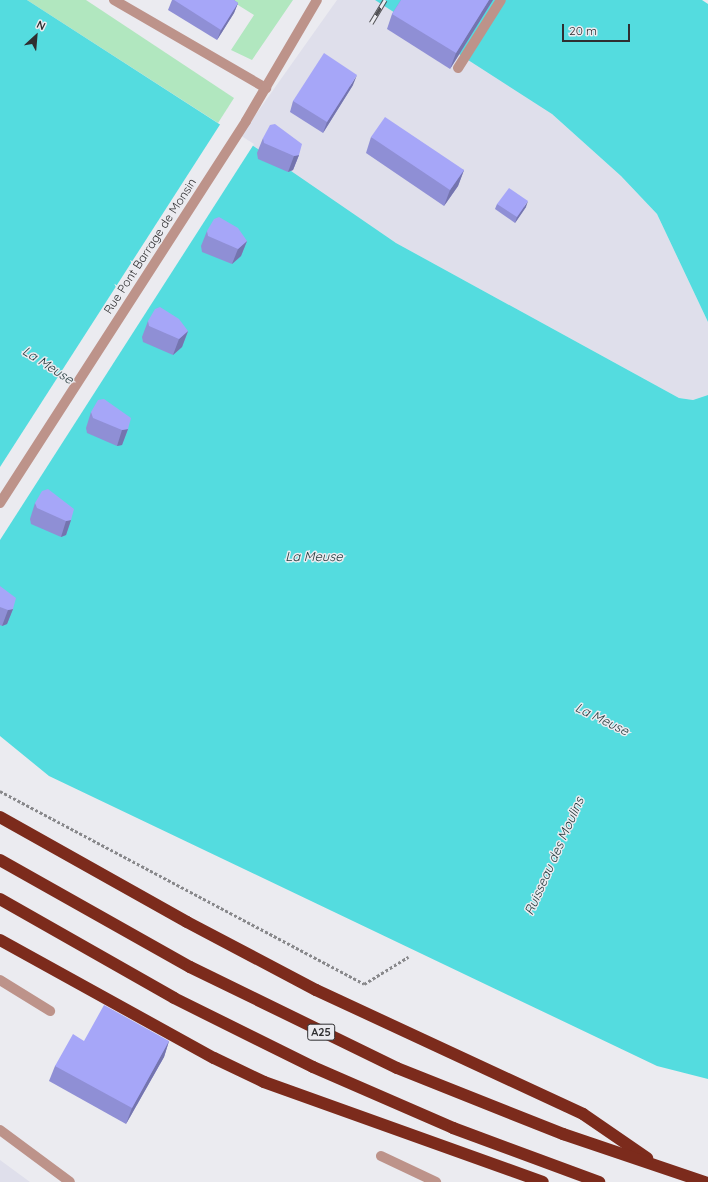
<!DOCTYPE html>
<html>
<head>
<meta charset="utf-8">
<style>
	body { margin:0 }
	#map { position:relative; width:708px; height:1182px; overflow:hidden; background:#ebebf0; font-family:Quicksand,sans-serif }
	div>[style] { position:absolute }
	.built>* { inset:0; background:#dfdfeb }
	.green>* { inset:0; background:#b1e7bf }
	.water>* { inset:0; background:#54dcdf }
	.pier>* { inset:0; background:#ebebf0 }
	.path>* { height:2.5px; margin-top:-1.25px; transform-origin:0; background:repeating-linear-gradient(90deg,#88888b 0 3px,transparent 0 5px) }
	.minor>* { height:10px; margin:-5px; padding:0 5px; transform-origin:5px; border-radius:5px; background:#bd938a }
	.highway>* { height:12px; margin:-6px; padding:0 6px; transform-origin:6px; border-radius:6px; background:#7c2b1c }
	.rail>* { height:4.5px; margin-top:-2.25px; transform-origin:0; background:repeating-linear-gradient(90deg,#ebebf0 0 9px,#525255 0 18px); box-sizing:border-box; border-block:1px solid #525255 }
	.wall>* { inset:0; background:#8f8fd5 }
	.shaded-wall>* { inset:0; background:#7474ae }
	.building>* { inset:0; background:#a6a6f8 }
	span { translate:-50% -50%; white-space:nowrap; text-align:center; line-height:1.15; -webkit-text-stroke:3px #ebebf0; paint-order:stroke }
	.shield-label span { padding:1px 3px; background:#ebebf0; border:1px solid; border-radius:3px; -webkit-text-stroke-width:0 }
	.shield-label { font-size:11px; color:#2f2f31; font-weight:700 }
	.street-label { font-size:12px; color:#2f2f31 }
	.water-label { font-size:13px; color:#22393a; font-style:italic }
	.north { position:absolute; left:16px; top:16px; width:40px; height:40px; -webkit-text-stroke:3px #ebebf0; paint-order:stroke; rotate:26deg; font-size:11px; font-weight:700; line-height:16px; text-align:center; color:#2f2f31 }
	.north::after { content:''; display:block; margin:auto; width:14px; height:18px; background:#2f2f31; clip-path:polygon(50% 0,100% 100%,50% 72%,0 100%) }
	.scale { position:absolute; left:562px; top:24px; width:68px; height:18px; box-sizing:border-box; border:2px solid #2f2f31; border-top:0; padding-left:5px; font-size:12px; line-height:14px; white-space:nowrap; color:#2f2f31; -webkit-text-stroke:3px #ebebf0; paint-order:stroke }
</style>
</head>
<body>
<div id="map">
	<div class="built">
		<div style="clip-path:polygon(337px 0,561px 0,552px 114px,621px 176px,657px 214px,708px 322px,708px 395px,693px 400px,679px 398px,396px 243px,239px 138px)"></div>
		<div style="clip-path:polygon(0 1160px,30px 1182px,0 1182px)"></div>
	</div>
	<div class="green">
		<div style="clip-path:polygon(27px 0,86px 0,234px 98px,218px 123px)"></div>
		<div style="clip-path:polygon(230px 0,293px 0,252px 60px,231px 50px,254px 15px)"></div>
	</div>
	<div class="water">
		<div style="clip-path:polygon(0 0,27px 0,275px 160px,396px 243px,679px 398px,693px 400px,708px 395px,708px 1079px,657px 1066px,49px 776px,0 736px)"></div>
		<div style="clip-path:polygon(375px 0,702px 0,708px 4px,708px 322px,657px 214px,621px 176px,552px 114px)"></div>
	</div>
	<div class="pier">
		<div style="clip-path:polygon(221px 123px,254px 144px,0 540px,0 467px)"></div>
	</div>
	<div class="path">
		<div style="left:0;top:791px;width:412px;rotate:27.9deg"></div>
		<div style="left:364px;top:984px;width:52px;rotate:-31.5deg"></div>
	</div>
	<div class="minor">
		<div style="left:114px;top:0;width:176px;rotate:30.1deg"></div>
		<div style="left:458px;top:68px;width:80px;rotate:-57.7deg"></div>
		<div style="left:0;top:503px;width:454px;rotate:-57.2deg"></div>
		<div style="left:246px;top:121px;width:140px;rotate:-59.6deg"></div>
		<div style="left:0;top:980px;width:59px;rotate:31.8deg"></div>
		<div style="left:0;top:1130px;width:87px;rotate:36.6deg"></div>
		<div style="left:381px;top:1156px;width:61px;rotate:25.3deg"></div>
	</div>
	<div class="highway">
		<div style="left:0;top:817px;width:214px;rotate:29.3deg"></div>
		<div style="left:187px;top:922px;width:146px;rotate:27.8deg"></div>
		<div style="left:316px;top:990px;width:294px;rotate:24.9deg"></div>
		<div style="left:583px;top:1114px;width:78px;rotate:34.5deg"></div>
		<div style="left:0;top:860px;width:218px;rotate:29.4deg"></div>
		<div style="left:190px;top:967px;width:230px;rotate:26deg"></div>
		<div style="left:397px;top:1068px;width:179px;rotate:21.7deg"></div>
		<div style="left:563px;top:1134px;width:150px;rotate:18.7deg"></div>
		<div style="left:0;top:899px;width:200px;rotate:29.6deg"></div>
		<div style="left:174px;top:998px;width:155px;rotate:26.4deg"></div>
		<div style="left:313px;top:1067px;width:153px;rotate:23.5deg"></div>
		<div style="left:453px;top:1128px;width:156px;rotate:20.3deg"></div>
		<div style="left:0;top:940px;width:244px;rotate:28.9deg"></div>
		<div style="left:214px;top:1058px;width:55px;rotate:25.6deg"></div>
		<div style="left:264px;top:1082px;width:296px;rotate:19.7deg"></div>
	</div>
	<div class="rail">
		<div style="left:371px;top:23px;width:27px;rotate:-59deg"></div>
	</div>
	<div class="wall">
		<div style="clip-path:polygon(172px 0,234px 0,238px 3px,234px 13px,217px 40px,168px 10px)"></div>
		<div style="clip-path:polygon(401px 0,493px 0,450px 69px,387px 29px,392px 14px)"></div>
		<div style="clip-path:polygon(353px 85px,323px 133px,290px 112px,293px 101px)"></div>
		<div style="clip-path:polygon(371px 137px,464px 170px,458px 186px,444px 206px,366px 153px)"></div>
		<div style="clip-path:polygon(263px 138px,299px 155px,293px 170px,288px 172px,258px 159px,257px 153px)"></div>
		<div style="clip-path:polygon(497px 204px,526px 207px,515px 223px,495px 209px)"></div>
		<div style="clip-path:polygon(207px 231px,247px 241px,241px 256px,232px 264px,202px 252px,201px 246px)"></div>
		<div style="clip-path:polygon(148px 321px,188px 331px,182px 347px,173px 355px,143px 342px,142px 337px)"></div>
		<div style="clip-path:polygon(91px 412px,128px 429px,122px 445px,117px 446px,87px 433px,86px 428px)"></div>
		<div style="clip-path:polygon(35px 503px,71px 520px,66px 535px,61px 537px,31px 524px,30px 519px)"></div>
		<div style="clip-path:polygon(0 586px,13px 609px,7px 624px,2px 626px,0 625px)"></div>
		<div style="clip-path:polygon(84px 1041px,169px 1041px,164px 1057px,126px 1124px,49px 1081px,55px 1066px)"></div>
	</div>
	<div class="shaded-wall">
		<div style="clip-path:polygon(489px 0,493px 0,450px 69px,456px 53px)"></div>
		<div style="clip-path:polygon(238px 3px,234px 13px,217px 40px,221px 30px)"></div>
		<div style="clip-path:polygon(357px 75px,353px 85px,323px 133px,327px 122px)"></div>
		<div style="clip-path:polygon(299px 155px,293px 170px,288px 172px,294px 156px)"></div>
		<div style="clip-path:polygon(464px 170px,458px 186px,444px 206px,450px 190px)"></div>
		<div style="clip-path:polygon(528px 201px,526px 207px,515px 223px,517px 217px)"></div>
		<div style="clip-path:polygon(247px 241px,241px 256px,232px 264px,238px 249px)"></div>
		<div style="clip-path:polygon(188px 331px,182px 347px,173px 355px,179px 339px)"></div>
		<div style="clip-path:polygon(128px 429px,122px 445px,117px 446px,122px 430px)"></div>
		<div style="clip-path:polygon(71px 520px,66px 535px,61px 537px,66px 521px)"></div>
		<div style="clip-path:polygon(13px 609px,7px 624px,2px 626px,8px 610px)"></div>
		<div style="clip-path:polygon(169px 1041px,164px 1057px,126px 1124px,132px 1108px)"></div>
	</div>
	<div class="building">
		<div style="clip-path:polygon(174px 0,234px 0,238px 3px,221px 30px)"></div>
		<div style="clip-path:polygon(401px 0,489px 0,456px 53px,392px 14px)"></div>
		<div style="clip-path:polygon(324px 53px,357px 75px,327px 122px,293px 101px)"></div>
		<div style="clip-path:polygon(385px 117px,464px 170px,450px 190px,371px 137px)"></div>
		<div style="clip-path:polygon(275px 124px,302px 144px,299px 155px,294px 156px,264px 143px,263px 138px,270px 125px)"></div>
		<div style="clip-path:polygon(509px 188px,528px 201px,517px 217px,497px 204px)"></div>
		<div style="clip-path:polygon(219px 217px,238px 228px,247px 241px,238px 249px,208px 236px,207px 231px,214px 219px)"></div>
		<div style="clip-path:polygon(160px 307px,179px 319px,188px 331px,179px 339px,149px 326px,148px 321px,155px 309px)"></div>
		<div style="clip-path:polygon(104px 399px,131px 418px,128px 429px,122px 430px,93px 418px,91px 412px,98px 400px)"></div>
		<div style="clip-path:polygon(48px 489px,74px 509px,71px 520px,66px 521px,37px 508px,35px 503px,42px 491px)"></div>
		<div style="clip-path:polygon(0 586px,16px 598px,13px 609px,8px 610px,0 607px)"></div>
		<div style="clip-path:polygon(104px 1005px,169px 1041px,132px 1108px,55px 1066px,73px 1034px,84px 1041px)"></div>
	</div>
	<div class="shield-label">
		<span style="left:321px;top:1032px">A25</span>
	</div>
	<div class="street-label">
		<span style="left:150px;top:246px;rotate:-57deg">Rue Pont Barrage de Monsin</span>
	</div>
	<div class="water-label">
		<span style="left:48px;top:365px;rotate:33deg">La Meuse</span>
		<span style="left:314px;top:556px">La Meuse</span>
		<span style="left:602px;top:719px;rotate:26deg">La Meuse</span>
		<span style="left:554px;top:856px;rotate:-66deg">Ruisseau des Moulins</span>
	</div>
	<div class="north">N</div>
	<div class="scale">20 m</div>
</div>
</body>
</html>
